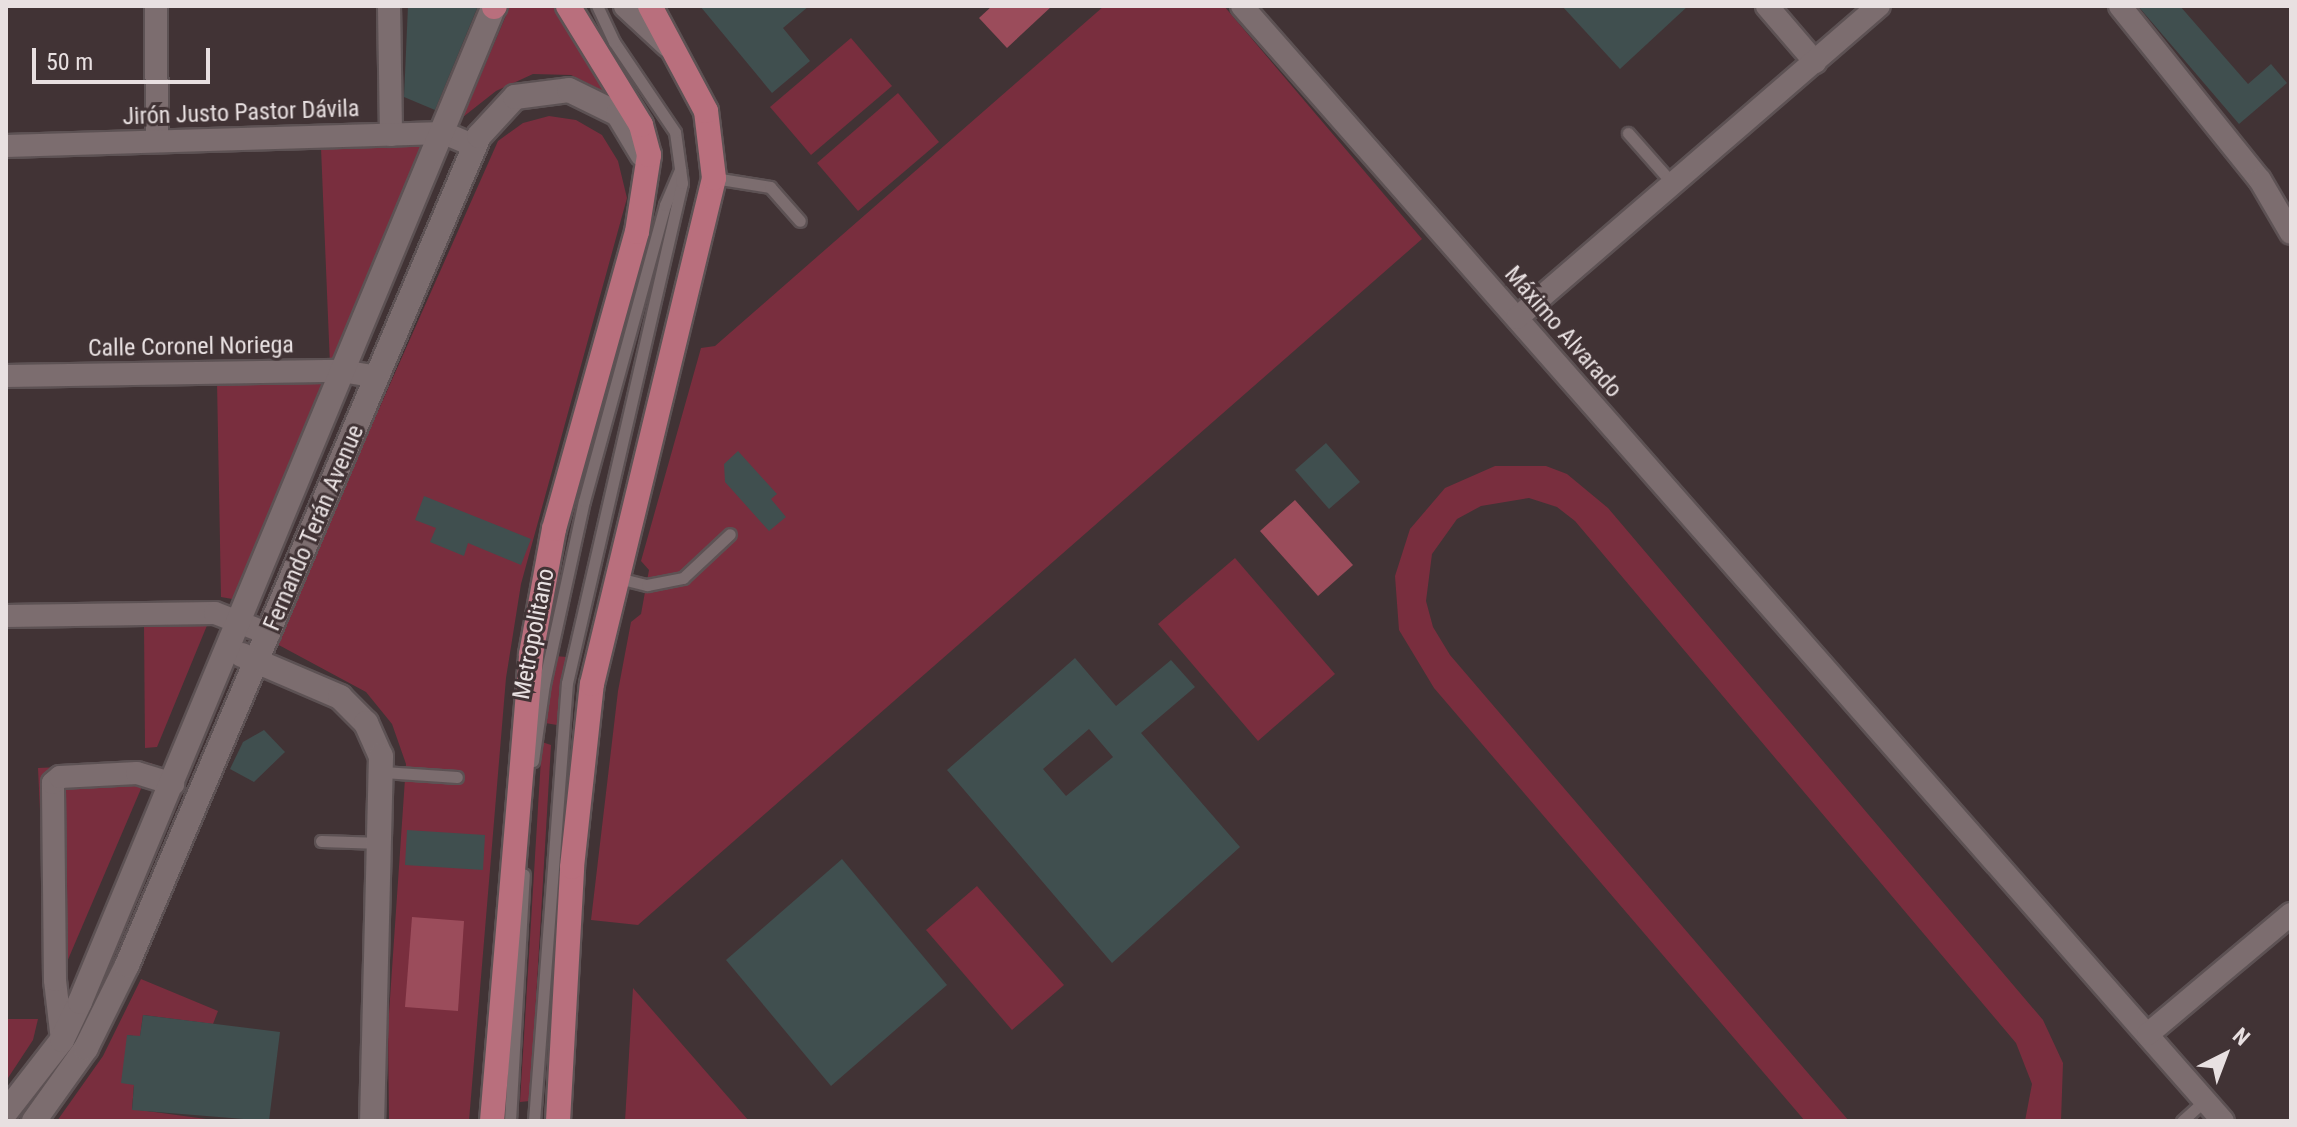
<!DOCTYPE html>
<html>
<head>
<meta charset="utf-8">
<style>
	body { margin:0 }
	#map { position:relative; width:2297px; height:1127px; overflow:hidden; background:#413335; font-family:"Roboto Condensed",sans-serif }
	div>[style] { position:absolute }
	.green>* { inset:0; background:#792e3e }
	.water>* { inset:0; background:#9b4c5b }
	.building>* { inset:0; background:#404f4f }
	.roads { filter:drop-shadow(2px 0 #5d5254) drop-shadow(-2px 0 #5d5254) drop-shadow(0 2px #5d5254) drop-shadow(0 -2px #5d5254) }
	.lane>* { height:11px; margin:-5.5px; padding:0 5.5px; transform-origin:5.5px; border-radius:5.5px; background:#7c6d6f }
	.street>* { height:22px; margin:-11px; padding:0 11px; transform-origin:11px; border-radius:11px; background:#7c6d6f }
	.secondary>* { height:24px; margin:-12px; padding:0 12px; transform-origin:12px; border-radius:12px; background:#7c6d6f }
	.primary>* { height:24px; margin:-12px; padding:0 12px; transform-origin:12px; border-radius:12px; background:#b96f7d }
	span { translate:-50% -50%; white-space:nowrap; text-align:center; line-height:1.15; -webkit-text-stroke:6px #413335; paint-order:stroke }
	.street-label { font-size:24px; color:#e8e0e1 }
	.frame { position:absolute; inset:0; border:8px solid #e8e0e1; pointer-events:none }
	.north { position:absolute; left:2185px; top:1015px; width:80px; height:80px; -webkit-text-stroke:6px #413335; paint-order:stroke; rotate:42deg; font-size:22px; font-weight:700; line-height:32px; text-align:center; color:#e8e0e1 }
	.north::after { content:''; display:block; margin:auto; width:28px; height:36px; background:#e8e0e1; clip-path:polygon(50% 0,100% 100%,50% 72%,0 100%) }
	.scale { position:absolute; left:32px; top:48px; width:178px; height:36px; box-sizing:border-box; border:4px solid #e8e0e1; border-top:0; padding-left:10px; font-size:24px; line-height:28px; white-space:nowrap; color:#e8e0e1; -webkit-text-stroke:6px #413335; paint-order:stroke }
</style>
</head>
<body>
<div id="map">
	<div class="green">
		<div style="clip-path:polygon(510px 6px,561px 6px,607px 93px,571px 75px,533px 74px,496px 91px,463px 117px)"></div>
		<div style="clip-path:polygon(1104px 6px,1224px 6px,1422px 239px,638px 925px,591px 920px,618px 691px,631px 622px,641px 614px,649px 570px,641px 561px,701px 348px,715px 346px)"></div>
		<div style="clip-path:polygon(851px 38px,892px 86px,811px 155px,770px 107px)"></div>
		<div style="clip-path:polygon(898px 93px,939px 142px,858px 211px,817px 163px)"></div>
		<div style="clip-path:polygon(549px 116px,576px 120px,602px 135px,618px 161px,627px 198px,521px 584px,506px 678px,469px 1121px,389px 1121px,388px 1028px,406px 764px,392px 724px,366px 692px,275px 643px,498px 141px,523px 123px)"></div>
		<div style="clip-path:polygon(427px 144px,330px 365px,321px 148px)"></div>
		<div style="clip-path:polygon(324px 380px,238px 600px,221px 597px,217px 381px)"></div>
		<div style="clip-path:polygon(1495px 466px,1546px 466px,1567px 474px,1608px 508px,2043px 1020px,2063px 1063px,2061px 1121px,2025px 1121px,2032px 1084px,2016px 1043px,1575px 521px,1557px 507px,1529px 498px,1481px 506px,1457px 519px,1432px 554px,1426px 601px,1433px 627px,1450px 655px,1849px 1121px,1805px 1121px,1434px 688px,1399px 630px,1395px 576px,1410px 529px,1445px 488px)"></div>
		<div style="clip-path:polygon(1235px 558px,1335px 674px,1258px 741px,1158px 624px)"></div>
		<div style="clip-path:polygon(208px 623px,157px 747px,145px 748px,144px 625px)"></div>
		<div style="clip-path:polygon(555px 656px,567px 657px,557px 725px,545px 723px)"></div>
		<div style="clip-path:polygon(542px 742px,551px 745px,530px 1101px,520px 1102px)"></div>
		<div style="clip-path:polygon(152px 763px,49px 1004px,38px 768px)"></div>
		<div style="clip-path:polygon(977px 886px,1064px 985px,1012px 1030px,926px 930px)"></div>
		<div style="clip-path:polygon(141px 979px,218px 1011px,213px 1024px,143px 1015px,140px 1037px,127px 1035px,134px 1085px,132px 1109px,221px 1121px,57px 1121px,103px 1056px)"></div>
		<div style="clip-path:polygon(633px 988px,749px 1121px,625px 1121px)"></div>
		<div style="clip-path:polygon(6px 1019px,38px 1019px,33px 1040px,6px 1081px)"></div>
	</div>
	<div class="water">
		<div style="clip-path:polygon(992px 6px,1052px 6px,1007px 48px,979px 18px)"></div>
		<div style="clip-path:polygon(1295px 500px,1353px 565px,1318px 596px,1260px 531px)"></div>
		<div style="clip-path:polygon(412px 917px,464px 921px,458px 1011px,405px 1007px)"></div>
	</div>
	<div class="building">
		<div style="clip-path:polygon(408px 6px,478px 6px,435px 110px,404px 97px)"></div>
		<div style="clip-path:polygon(700px 6px,809px 6px,783px 28px,810px 61px,772px 93px)"></div>
		<div style="clip-path:polygon(1562px 6px,1688px 6px,1620px 69px)"></div>
		<div style="clip-path:polygon(2138px 6px,2180px 6px,2248px 84px,2271px 64px,2287px 83px,2239px 124px)"></div>
		<div style="clip-path:polygon(1326px 443px,1360px 482px,1329px 509px,1295px 470px)"></div>
		<div style="clip-path:polygon(738px 451px,777px 494px,771px 499px,786px 517px,769px 531px,725px 482px,724px 464px)"></div>
		<div style="clip-path:polygon(424px 496px,531px 539px,521px 565px,468px 543px,464px 556px,430px 542px,436px 528px,415px 520px)"></div>
		<div style="clip-path:polygon(evenodd,1075px 658px,1116px 706px,1171px 660px,1195px 687px,1141px 733px,1240px 847px,1112px 963px,947px 770px,1075px 658px,1089px 729px,1113px 757px,1066px 796px,1043px 769px,1089px 729px)"></div>
		<div style="clip-path:polygon(264px 730px,285px 752px,254px 782px,230px 769px,243px 742px)"></div>
		<div style="clip-path:polygon(407px 830px,485px 835px,483px 870px,405px 865px)"></div>
		<div style="clip-path:polygon(842px 859px,947px 985px,831px 1086px,726px 960px)"></div>
		<div style="clip-path:polygon(143px 1015px,280px 1032px,269px 1121px,132px 1110px,134px 1085px,121px 1083px,127px 1035px,140px 1036px)"></div>
	</div>
	<div class="roads">
		<div class="lane">
			<div style="left:1628px;top:133px;width:68px;rotate:48.6deg"></div>
			<div style="left:714px;top:178px;width:57px;rotate:9.1deg"></div>
			<div style="left:770px;top:187px;width:45px;rotate:48.6deg"></div>
			<div style="left:618px;top:578px;width:30px;rotate:14deg"></div>
			<div style="left:647px;top:585px;width:37px;rotate:-11deg"></div>
			<div style="left:683px;top:578px;width:64px;rotate:-43.1deg"></div>
			<div style="left:533px;top:761px;width:78px;rotate:-81.9deg"></div>
			<div style="left:544px;top:684px;width:187px;rotate:-77.7deg"></div>
			<div style="left:584px;top:501px;width:307px;rotate:-74.7deg"></div>
			<div style="left:665px;top:205px;width:39px;rotate:-67deg"></div>
			<div style="left:383px;top:772px;width:74px;rotate:3.9deg"></div>
			<div style="left:321px;top:841px;width:60px;rotate:1.9deg"></div>
			<div style="left:510px;top:1121px;width:247px;rotate:-86.8deg"></div>
			<div style="left:534px;top:1121px;width:439px;rotate:-85.7deg"></div>
			<div style="left:567px;top:683px;width:513px;rotate:-77.05deg"></div>
			<div style="left:682px;top:183px;width:51px;rotate:-97.8deg"></div>
			<div style="left:675px;top:132px;width:109px;rotate:-124.1deg"></div>
			<div style="left:614px;top:42px;width:40px;rotate:-115deg"></div>
			<div style="left:2182px;top:1121px;width:31px;rotate:-42deg"></div>
		</div>
		<div class="street">
			<div style="left:156px;top:6px;width:135px;rotate:89.6deg"></div>
			<div style="left:389px;top:6px;width:129px;rotate:89.1deg"></div>
			<div style="left:1242px;top:6px;width:1485px;rotate:48.66deg"></div>
			<div style="left:1767px;top:6px;width:74px;rotate:49.4deg"></div>
			<div style="left:2120px;top:6px;width:223px;rotate:51.2deg"></div>
			<div style="left:2260px;top:180px;width:61px;rotate:59.7deg"></div>
			<div style="left:6px;top:146px;width:438px;rotate:-1.7deg"></div>
			<div style="left:444px;top:133px;width:33px;rotate:23deg"></div>
			<div style="left:1517px;top:318px;width:478px;rotate:-40.8deg"></div>
			<div style="left:6px;top:376px;width:335px;rotate:-0.9deg"></div>
			<div style="left:341px;top:371px;width:36px;rotate:9deg"></div>
			<div style="left:6px;top:616px;width:209px;rotate:-0.8deg"></div>
			<div style="left:215px;top:613px;width:58px;rotate:21.3deg"></div>
			<div style="left:2148px;top:1034px;width:187px;rotate:-40deg"></div>
			<div style="left:62px;top:1040px;width:60px;rotate:-96.7deg"></div>
			<div style="left:55px;top:980px;width:197px;rotate:-90.6deg"></div>
			<div style="left:53px;top:783px;width:9px;rotate:-41deg"></div>
			<div style="left:60px;top:777px;width:77px;rotate:-3deg"></div>
			<div style="left:137px;top:773px;width:38px;rotate:17deg"></div>
		</div>
		<div class="secondary">
			<div style="left:626px;top:6px;width:57px;rotate:42.9deg"></div>
			<div style="left:242px;top:655px;width:107px;rotate:23.2deg"></div>
			<div style="left:340px;top:697px;width:37px;rotate:45deg"></div>
			<div style="left:366px;top:723px;width:36px;rotate:66deg"></div>
			<div style="left:381px;top:756px;width:365px;rotate:91.4deg"></div>
			<div style="left:6px;top:1112px;width:91px;rotate:-52.1deg"></div>
			<div style="left:62px;top:1040px;width:42px;rotate:-64.7deg"></div>
			<div style="left:80px;top:1002px;width:1079px;rotate:-67.43deg"></div>
			<div style="left:34px;top:1121px;width:90px;rotate:-54.5deg"></div>
			<div style="left:86px;top:1048px;width:93px;rotate:-63.7deg"></div>
			<div style="left:127px;top:965px;width:901px;rotate:-66.99deg"></div>
			<div style="left:479px;top:136px;width:53px;rotate:-47.3deg"></div>
			<div style="left:515px;top:97px;width:54px;rotate:-7.4deg"></div>
			<div style="left:569px;top:90px;width:55px;rotate:26.1deg"></div>
			<div style="left:618px;top:114px;width:47px;rotate:59deg"></div>
		</div>
		<div class="primary">
			<div style="left:494px;top:7px;width:1px;rotate:-45deg"></div>
			<div style="left:492px;top:1121px;width:469px;rotate:-85.2deg"></div>
			<div style="left:531px;top:654px;width:127px;rotate:-79.6deg"></div>
			<div style="left:554px;top:529px;width:308px;rotate:-74.4deg"></div>
			<div style="left:637px;top:232px;width:78px;rotate:-81.1deg"></div>
			<div style="left:649px;top:155px;width:31px;rotate:-105deg"></div>
			<div style="left:641px;top:125px;width:140px;rotate:-121.5deg"></div>
			<div style="left:558px;top:1121px;width:254px;rotate:-86.8deg"></div>
			<div style="left:572px;top:867px;width:184px;rotate:-83.8deg"></div>
			<div style="left:592px;top:684px;width:520px;rotate:-76.44deg"></div>
			<div style="left:714px;top:178px;width:67px;rotate:-96.8deg"></div>
			<div style="left:706px;top:111px;width:119px;rotate:-118.1deg"></div>
		</div>
	</div>
	<div class="street-label">
		<span style="left:241px;top:113px;rotate:-2deg">Jirón Justo Pastor Dávila</span>
		<span style="left:1563px;top:332px;rotate:49deg">Máximo Alvarado</span>
		<span style="left:191px;top:347px;rotate:-1deg">Calle Coronel Noriega</span>
		<span style="left:314px;top:528px;rotate:-67deg">Fernando Terán Avenue</span>
		<span style="left:534px;top:634px;rotate:-79deg">Metropolitano</span>
	</div>
	<div class="frame"></div>
	<div class="north">N</div>
	<div class="scale">50 m</div>
</div>
</body>
</html>
